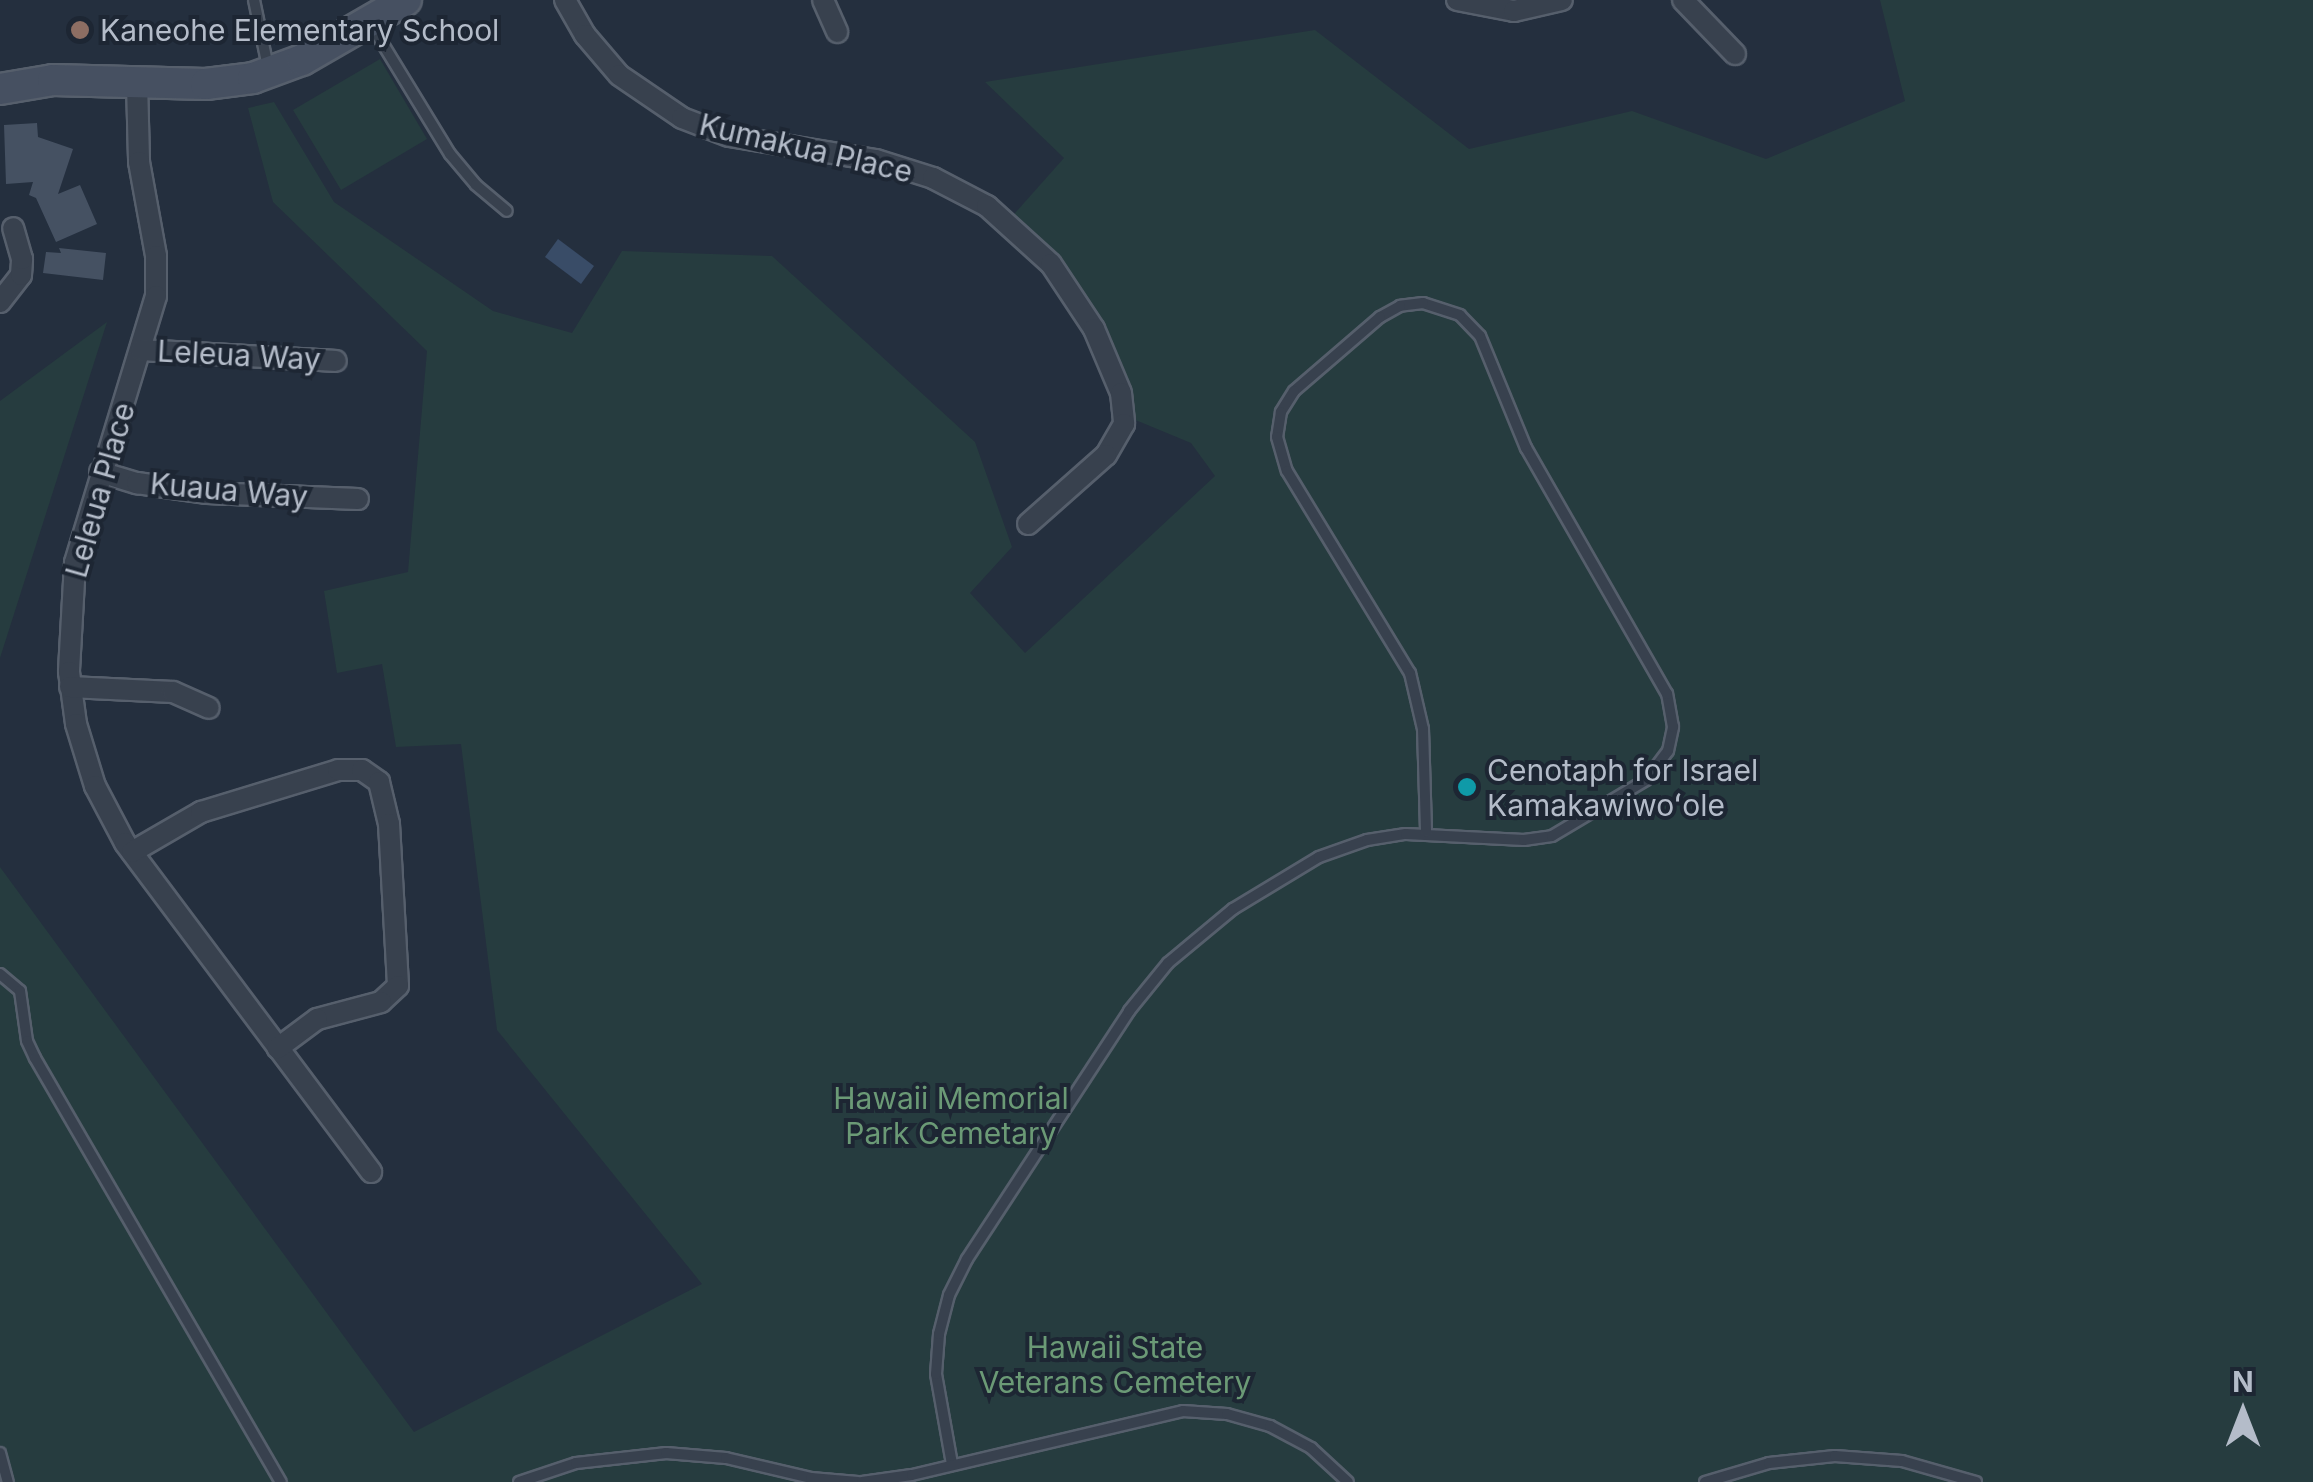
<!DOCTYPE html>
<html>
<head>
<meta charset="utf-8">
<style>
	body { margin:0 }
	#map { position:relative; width:2313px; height:1482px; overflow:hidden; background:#242f3e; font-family:Inter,sans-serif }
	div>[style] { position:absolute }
	.green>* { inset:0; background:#263c3f }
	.water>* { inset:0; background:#394c67 }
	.building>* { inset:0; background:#455162 }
	.roads { filter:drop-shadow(2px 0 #565f6c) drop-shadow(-2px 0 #565f6c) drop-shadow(0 2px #565f6c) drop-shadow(0 -2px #565f6c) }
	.lane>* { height:10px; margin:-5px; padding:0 5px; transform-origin:5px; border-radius:5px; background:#38414e }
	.street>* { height:20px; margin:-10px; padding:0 10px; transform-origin:10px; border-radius:10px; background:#38414e }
	.secondary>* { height:30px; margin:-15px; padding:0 15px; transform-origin:15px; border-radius:15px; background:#465061 }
	.dots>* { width:28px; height:28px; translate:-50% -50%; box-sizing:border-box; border:5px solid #1d2633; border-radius:50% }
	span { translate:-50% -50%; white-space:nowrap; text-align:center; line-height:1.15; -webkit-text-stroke:8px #1d2633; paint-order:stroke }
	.poi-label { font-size:30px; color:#b4bcc9 }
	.left { translate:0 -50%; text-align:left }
	.street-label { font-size:30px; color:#b4bcc9 }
	.park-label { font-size:30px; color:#6b9a76 }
	.north { position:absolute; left:2193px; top:1362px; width:100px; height:100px; -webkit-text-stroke:8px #1d2633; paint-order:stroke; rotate:0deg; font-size:28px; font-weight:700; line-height:40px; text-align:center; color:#b4bcc9 }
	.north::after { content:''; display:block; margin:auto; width:35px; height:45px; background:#b4bcc9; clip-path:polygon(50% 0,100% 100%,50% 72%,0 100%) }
</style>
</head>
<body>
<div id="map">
	<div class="green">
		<div style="clip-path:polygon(1880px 0,2313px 0,2313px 1482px,0 1482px,0 867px,414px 1432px,702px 1284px,497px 1030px,461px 744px,396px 747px,382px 664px,337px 673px,324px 591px,408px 572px,427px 351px,273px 202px,248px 108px,274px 102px,334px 202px,493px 311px,572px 333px,622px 251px,772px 256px,975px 442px,1012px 547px,970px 593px,1025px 653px,1215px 476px,1191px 443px,1121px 414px,1069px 276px,1008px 221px,1064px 158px,985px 82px,1315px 30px,1469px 149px,1632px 111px,1766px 159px,1905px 101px)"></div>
		<div style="clip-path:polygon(380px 59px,427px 139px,341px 190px,293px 110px)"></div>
		<div style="clip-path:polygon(107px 322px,0 658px,0 401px)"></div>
	</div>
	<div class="water">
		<div style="clip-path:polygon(558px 239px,594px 266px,581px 284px,545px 257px)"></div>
	</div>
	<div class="building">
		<div style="clip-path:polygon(37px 123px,38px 137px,73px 149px,58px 194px,80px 185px,97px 224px,56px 242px,36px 198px,29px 195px,33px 182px,6px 184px,4px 125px)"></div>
		<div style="clip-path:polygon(59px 248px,106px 253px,103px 280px,43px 273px,46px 252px,61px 253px)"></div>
	</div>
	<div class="roads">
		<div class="lane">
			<div style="left:254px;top:0;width:68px;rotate:78.2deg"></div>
			<div style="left:370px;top:23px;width:153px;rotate:58.6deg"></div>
			<div style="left:450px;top:154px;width:40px;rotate:50deg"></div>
			<div style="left:476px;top:185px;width:40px;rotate:40deg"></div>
			<div style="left:0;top:974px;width:26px;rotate:40deg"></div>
			<div style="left:20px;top:991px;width:50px;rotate:82deg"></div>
			<div style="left:27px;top:1041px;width:19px;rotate:65deg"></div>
			<div style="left:35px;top:1058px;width:490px;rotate:59.9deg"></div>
			<div style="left:0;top:1453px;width:30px;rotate:75deg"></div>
			<div style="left:952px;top:1464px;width:91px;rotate:-100.1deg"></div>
			<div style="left:936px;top:1374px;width:40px;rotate:-85.7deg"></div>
			<div style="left:939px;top:1334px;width:40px;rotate:-75.6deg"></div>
			<div style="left:949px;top:1295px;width:40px;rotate:-63.4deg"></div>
			<div style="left:967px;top:1259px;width:296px;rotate:-56.8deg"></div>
			<div style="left:1129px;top:1011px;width:62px;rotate:-50.9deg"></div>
			<div style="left:1168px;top:963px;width:85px;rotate:-39.7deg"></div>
			<div style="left:1233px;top:909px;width:100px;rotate:-31.2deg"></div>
			<div style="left:1319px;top:857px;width:51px;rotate:-19.5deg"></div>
			<div style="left:1367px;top:840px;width:39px;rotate:-9deg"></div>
			<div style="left:1406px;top:834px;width:118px;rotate:2.9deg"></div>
			<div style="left:1524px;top:840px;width:28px;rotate:-8deg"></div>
			<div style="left:1552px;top:836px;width:109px;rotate:-30.8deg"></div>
			<div style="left:1646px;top:780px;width:36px;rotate:-53deg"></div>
			<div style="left:1668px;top:751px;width:25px;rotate:-78deg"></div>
			<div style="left:1673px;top:727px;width:34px;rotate:-100deg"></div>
			<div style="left:1667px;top:694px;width:284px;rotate:-119.8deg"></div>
			<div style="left:1526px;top:448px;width:121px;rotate:-112.3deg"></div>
			<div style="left:1480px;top:336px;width:29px;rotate:-134deg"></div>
			<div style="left:1460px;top:315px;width:39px;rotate:-162deg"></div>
			<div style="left:1423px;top:303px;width:23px;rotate:173deg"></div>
			<div style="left:1400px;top:306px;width:23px;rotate:151deg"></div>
			<div style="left:1380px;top:317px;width:113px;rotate:139.3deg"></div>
			<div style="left:1294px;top:391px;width:25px;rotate:122deg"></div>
			<div style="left:1281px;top:412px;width:25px;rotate:99deg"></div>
			<div style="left:1277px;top:437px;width:35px;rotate:74deg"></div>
			<div style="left:1287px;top:471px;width:237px;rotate:58.7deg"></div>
			<div style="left:1410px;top:673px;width:57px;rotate:76.9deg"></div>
			<div style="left:1423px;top:729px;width:103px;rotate:88.3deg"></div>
			<div style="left:519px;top:1482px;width:60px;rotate:-18.4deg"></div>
			<div style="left:576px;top:1463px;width:91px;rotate:-6.3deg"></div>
			<div style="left:666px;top:1453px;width:60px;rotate:4.8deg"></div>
			<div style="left:726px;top:1458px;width:87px;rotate:13.2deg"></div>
			<div style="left:811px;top:1478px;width:47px;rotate:4.9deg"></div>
			<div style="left:862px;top:1482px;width:50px;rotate:-8deg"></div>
			<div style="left:912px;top:1475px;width:278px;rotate:-13.3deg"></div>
			<div style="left:1183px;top:1411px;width:44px;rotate:3.9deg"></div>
			<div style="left:1227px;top:1414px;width:45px;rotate:15.6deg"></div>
			<div style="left:1270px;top:1426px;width:47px;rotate:28.2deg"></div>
			<div style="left:1311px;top:1448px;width:50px;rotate:42.6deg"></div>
			<div style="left:1705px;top:1482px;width:67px;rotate:-16.5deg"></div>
			<div style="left:1769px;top:1463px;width:66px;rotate:-6.1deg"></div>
			<div style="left:1835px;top:1456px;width:67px;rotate:4.3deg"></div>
			<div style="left:1902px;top:1461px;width:77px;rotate:15.8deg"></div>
		</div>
		<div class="street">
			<div style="left:565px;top:0;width:40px;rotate:60.3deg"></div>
			<div style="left:585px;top:35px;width:52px;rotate:49.6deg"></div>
			<div style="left:619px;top:75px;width:76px;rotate:34.3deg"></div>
			<div style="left:682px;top:118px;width:50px;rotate:21deg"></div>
			<div style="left:729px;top:136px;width:149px;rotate:9.3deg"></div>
			<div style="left:876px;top:160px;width:60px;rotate:17.5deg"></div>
			<div style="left:933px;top:178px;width:61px;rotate:27.4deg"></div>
			<div style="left:987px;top:206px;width:86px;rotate:42.2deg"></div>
			<div style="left:1051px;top:264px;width:78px;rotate:56.5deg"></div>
			<div style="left:1094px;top:329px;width:69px;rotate:67.1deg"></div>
			<div style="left:1121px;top:393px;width:31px;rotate:84deg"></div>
			<div style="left:1124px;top:424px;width:36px;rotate:120deg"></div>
			<div style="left:1106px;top:455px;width:104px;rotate:138.5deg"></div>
			<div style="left:823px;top:0;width:35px;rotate:66deg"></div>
			<div style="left:1457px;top:0;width:58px;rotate:10.9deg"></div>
			<div style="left:1514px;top:11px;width:49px;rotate:-12.9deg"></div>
			<div style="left:1683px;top:0;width:75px;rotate:46.1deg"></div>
			<div style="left:137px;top:83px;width:79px;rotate:88.5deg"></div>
			<div style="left:139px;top:162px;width:96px;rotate:79.7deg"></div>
			<div style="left:156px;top:256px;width:40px;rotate:90deg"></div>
			<div style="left:156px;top:296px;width:279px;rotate:106.9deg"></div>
			<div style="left:75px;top:563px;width:109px;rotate:93.2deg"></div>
			<div style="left:69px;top:672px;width:52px;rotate:82.3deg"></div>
			<div style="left:76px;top:724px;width:65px;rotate:73deg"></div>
			<div style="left:95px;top:786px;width:64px;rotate:62.2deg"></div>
			<div style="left:125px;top:843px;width:411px;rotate:53.2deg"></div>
			<div style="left:0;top:302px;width:34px;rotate:-52deg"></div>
			<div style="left:21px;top:275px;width:16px;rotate:-86deg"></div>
			<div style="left:22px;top:259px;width:32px;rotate:-106deg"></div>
			<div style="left:141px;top:350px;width:195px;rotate:3.2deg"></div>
			<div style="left:100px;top:472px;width:39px;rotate:17deg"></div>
			<div style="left:137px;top:483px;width:71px;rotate:8.1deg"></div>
			<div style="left:207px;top:493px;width:151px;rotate:2.3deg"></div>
			<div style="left:70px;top:687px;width:103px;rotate:2.8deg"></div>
			<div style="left:173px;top:692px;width:39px;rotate:24deg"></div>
			<div style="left:132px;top:852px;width:80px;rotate:-30.1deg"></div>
			<div style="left:201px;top:812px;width:143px;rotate:-17deg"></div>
			<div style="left:338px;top:770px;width:24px"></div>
			<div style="left:362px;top:770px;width:21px;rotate:35deg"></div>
			<div style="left:379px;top:782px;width:43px;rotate:76.6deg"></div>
			<div style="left:389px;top:824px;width:162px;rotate:86.8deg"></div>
			<div style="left:398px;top:986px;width:23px;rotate:137deg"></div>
			<div style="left:381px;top:1002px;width:66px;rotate:165.1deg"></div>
			<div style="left:317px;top:1019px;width:49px;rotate:143.4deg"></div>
		</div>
		<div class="secondary">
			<div style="left:0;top:89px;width:54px;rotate:-9.6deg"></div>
			<div style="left:53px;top:80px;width:153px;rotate:1.5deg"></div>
			<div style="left:206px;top:84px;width:47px;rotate:-7.3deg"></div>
			<div style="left:253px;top:78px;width:52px;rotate:-20.2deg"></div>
			<div style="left:302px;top:60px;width:120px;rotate:-30deg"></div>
		</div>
	</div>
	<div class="dots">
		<div style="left:80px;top:30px;background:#8d6e63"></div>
		<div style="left:1467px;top:787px;background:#0f9aa8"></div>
	</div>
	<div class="poi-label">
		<span class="left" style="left:100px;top:30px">Kaneohe Elementary School</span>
		<span class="left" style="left:1487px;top:787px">Cenotaph for Israel<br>Kamakawiwoʻole</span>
	</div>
	<div class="street-label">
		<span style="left:806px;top:148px;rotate:13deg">Kumakua Place</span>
		<span style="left:239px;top:355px;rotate:3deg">Leleua Way</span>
		<span style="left:100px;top:490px;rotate:-74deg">Leleua Place</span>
		<span style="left:229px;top:490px;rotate:5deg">Kuaua Way</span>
	</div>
	<div class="park-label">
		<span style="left:951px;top:1115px">Hawaii Memorial<br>Park Cemetary</span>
		<span style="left:1115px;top:1364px">Hawaii State<br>Veterans Cemetery</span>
	</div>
	<div class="north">N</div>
</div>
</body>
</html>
